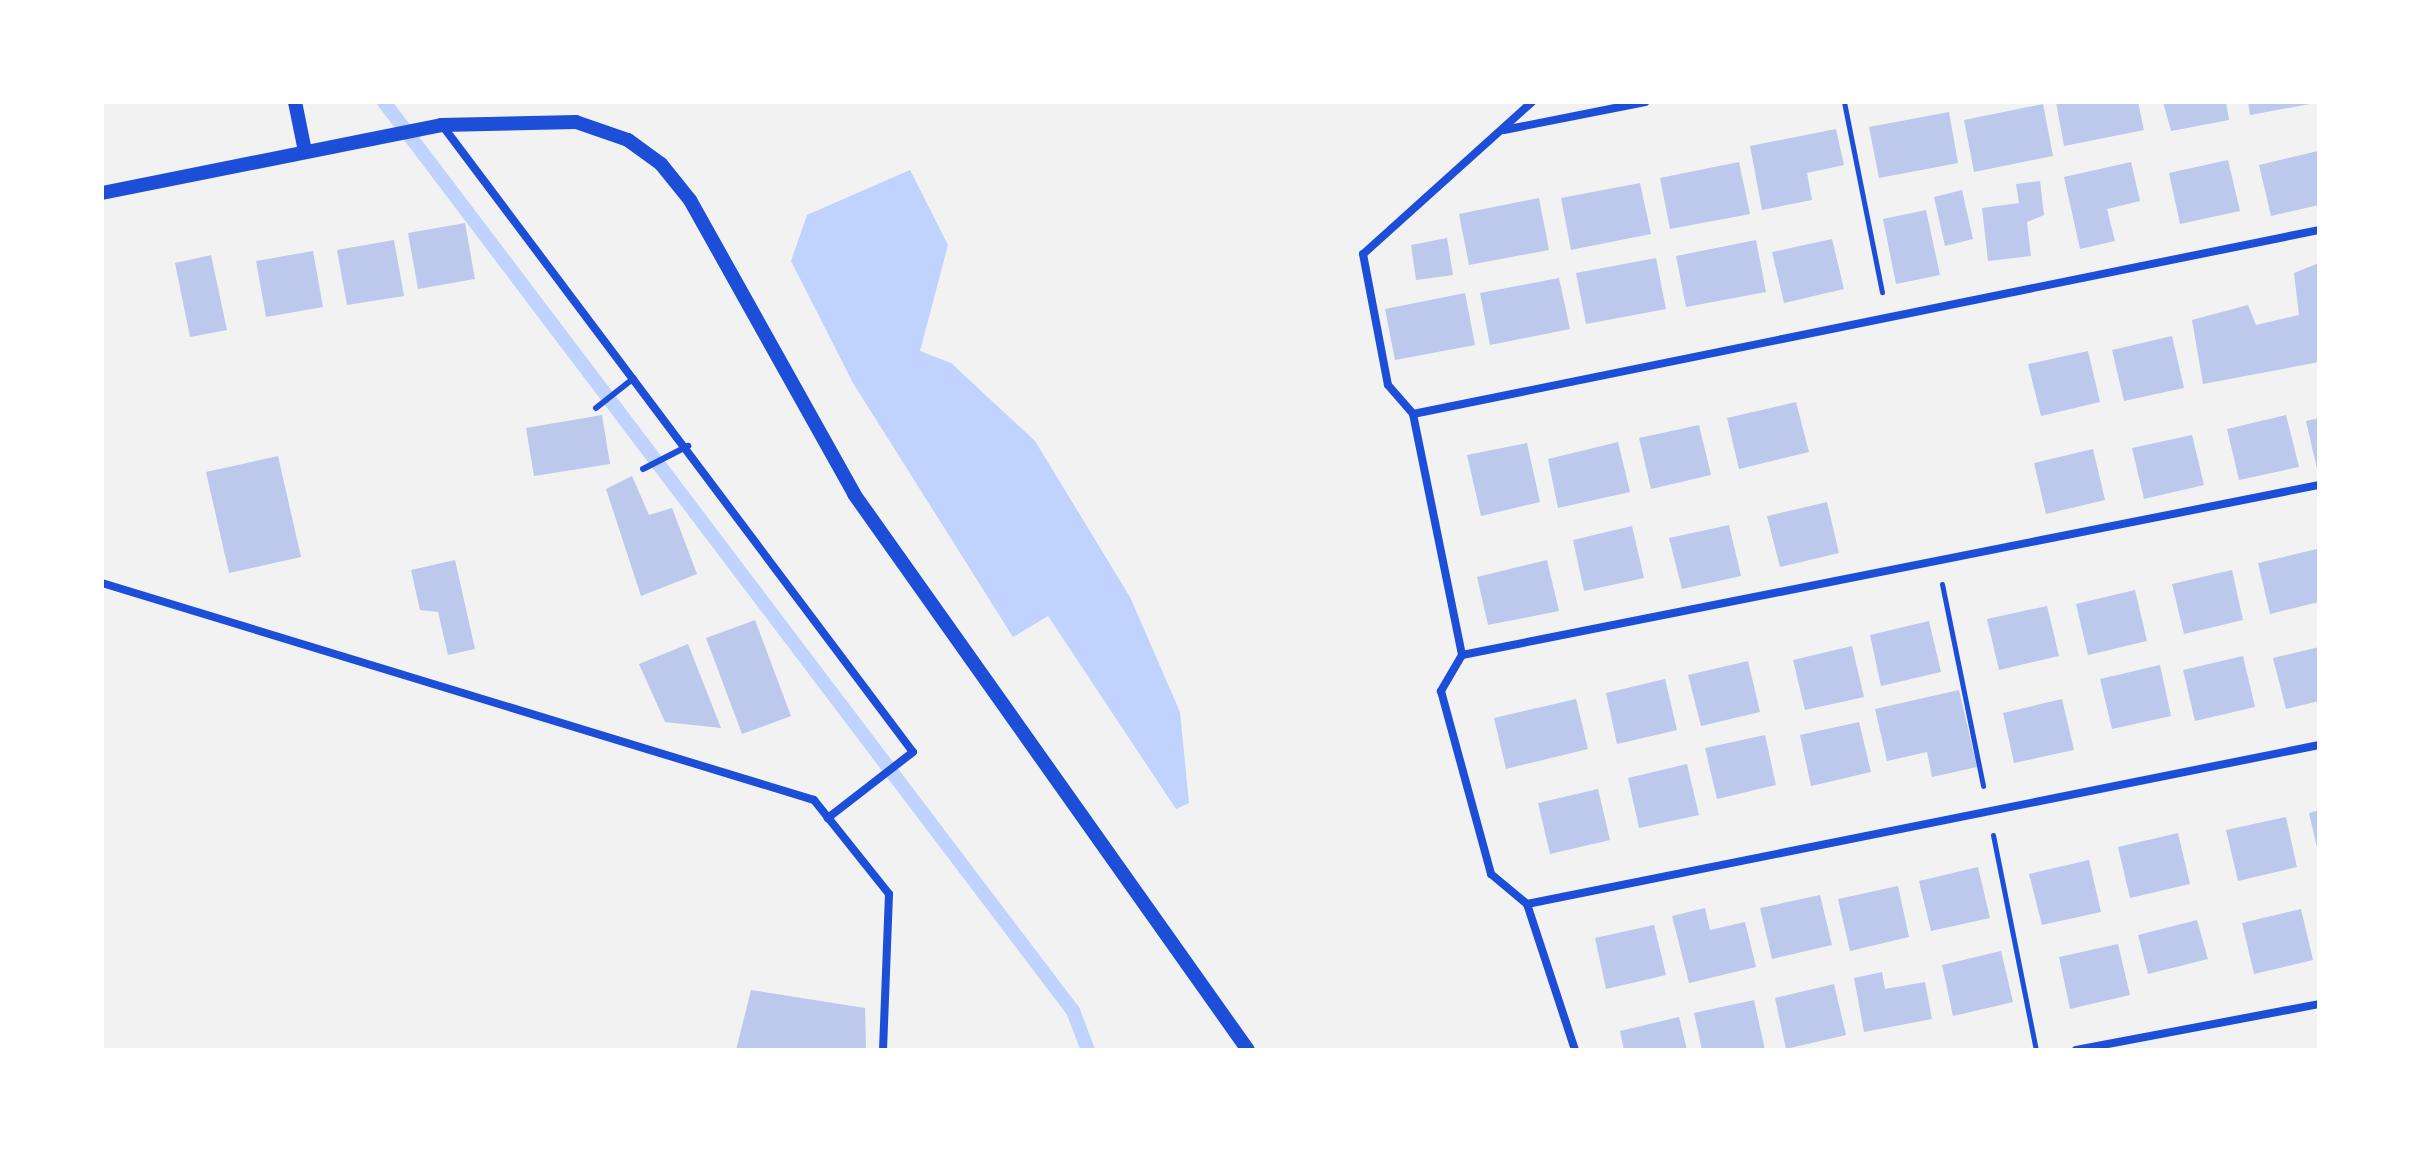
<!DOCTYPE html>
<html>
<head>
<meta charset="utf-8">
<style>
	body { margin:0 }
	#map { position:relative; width:2421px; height:1152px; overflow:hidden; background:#f2f2f2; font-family:Lato,sans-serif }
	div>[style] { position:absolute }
	.water>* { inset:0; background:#bfd3fe }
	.stream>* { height:14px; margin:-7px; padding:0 7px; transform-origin:7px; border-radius:7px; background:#bfd3fe }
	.building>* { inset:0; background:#bdc9ec }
	.path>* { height:5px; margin:-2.5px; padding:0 2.5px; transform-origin:2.5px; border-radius:2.5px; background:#1d4ed8 }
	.service>* { height:6px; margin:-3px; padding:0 3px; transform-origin:3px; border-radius:3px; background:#1d4ed8 }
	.minor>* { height:8px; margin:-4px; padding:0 4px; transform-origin:4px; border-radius:4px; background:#1d4ed8 }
	.tertiary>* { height:14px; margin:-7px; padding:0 7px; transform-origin:7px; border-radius:7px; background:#1d4ed8 }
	span { translate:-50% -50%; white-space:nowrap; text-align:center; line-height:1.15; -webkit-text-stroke:7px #fff; paint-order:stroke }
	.frame { position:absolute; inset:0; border:104px solid #fff; pointer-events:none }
</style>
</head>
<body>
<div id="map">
	<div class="water">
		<div style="clip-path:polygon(910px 170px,948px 245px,920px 351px,951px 363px,1035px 441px,1130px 597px,1180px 712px,1189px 803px,1176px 809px,1048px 616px,1013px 637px,853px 383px,791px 261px,807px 215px)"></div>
	</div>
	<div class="stream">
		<div style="left:384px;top:102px;width:1141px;rotate:52.84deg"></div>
		<div style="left:1073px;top:1011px;width:42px;rotate:69deg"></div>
	</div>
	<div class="building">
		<div style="clip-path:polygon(2056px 102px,2138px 102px,2144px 130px,2064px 146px)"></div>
		<div style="clip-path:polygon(2163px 102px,2226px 102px,2229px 120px,2171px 131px)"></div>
		<div style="clip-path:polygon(2248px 102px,2310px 102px,2310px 104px,2250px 115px)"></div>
		<div style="clip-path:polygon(2043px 104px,2053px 156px,1974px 172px,1964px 120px)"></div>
		<div style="clip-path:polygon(1949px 112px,1958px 163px,1879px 178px,1869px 127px)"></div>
		<div style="clip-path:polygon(1836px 129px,1844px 165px,1807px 173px,1812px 200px,1762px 210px,1750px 146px)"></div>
		<div style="clip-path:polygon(2318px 151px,2319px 205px,2271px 216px,2259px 165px)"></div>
		<div style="clip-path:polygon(2228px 160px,2240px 211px,2180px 224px,2169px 173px)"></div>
		<div style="clip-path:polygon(1739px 162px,1750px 214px,1670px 229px,1660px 178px)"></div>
		<div style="clip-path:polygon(2131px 162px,2140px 201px,2107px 209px,2115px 241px,2080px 249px,2064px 177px)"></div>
		<div style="clip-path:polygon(2040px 181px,2044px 215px,2027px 222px,2031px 256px,1988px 261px,1982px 208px,2019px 203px,2016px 184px)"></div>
		<div style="clip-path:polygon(1640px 183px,1651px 234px,1571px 250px,1561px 198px)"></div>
		<div style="clip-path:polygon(1962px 190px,1973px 239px,1945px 246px,1934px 197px)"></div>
		<div style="clip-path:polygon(1539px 198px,1549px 250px,1469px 265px,1459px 214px)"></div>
		<div style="clip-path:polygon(1926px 210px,1940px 275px,1896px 284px,1883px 219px)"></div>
		<div style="clip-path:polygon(465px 223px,475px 279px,418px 289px,408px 233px)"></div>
		<div style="clip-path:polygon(1447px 238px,1453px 275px,1416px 280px,1411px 245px)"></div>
		<div style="clip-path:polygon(1832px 239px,1844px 289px,1784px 303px,1772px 252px)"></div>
		<div style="clip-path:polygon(394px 240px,404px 296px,347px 305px,337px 250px)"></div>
		<div style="clip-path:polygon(1756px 240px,1766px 292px,1686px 307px,1676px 256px)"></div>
		<div style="clip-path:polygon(313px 251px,323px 307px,266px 317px,256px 261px)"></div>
		<div style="clip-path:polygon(211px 255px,227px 330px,190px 337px,175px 263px)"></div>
		<div style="clip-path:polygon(1656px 258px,1666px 309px,1586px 324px,1576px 273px)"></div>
		<div style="clip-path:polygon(2319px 263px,2319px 362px,2203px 384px,2192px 320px,2248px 305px,2256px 325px,2299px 315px,2294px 273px)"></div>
		<div style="clip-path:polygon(1559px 278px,1570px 329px,1490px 345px,1480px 293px)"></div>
		<div style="clip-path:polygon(1465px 293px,1475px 345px,1395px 360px,1385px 309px)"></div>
		<div style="clip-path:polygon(2172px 336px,2184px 388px,2124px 401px,2112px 350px)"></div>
		<div style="clip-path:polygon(2088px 351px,2100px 402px,2041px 416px,2028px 364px)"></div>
		<div style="clip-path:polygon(1796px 402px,1809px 452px,1739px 469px,1727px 418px)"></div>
		<div style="clip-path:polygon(602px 415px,610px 464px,534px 476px,526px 428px)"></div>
		<div style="clip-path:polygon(2286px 415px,2299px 467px,2239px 480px,2227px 429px)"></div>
		<div style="clip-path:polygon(2319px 418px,2319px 473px,2318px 473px,2306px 421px)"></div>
		<div style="clip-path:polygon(1699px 425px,1711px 475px,1651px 489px,1639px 438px)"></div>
		<div style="clip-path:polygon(2192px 435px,2204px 485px,2144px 499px,2132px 448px)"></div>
		<div style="clip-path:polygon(1618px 442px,1630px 492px,1558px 508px,1548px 459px)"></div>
		<div style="clip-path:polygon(1527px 443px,1540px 502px,1481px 516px,1467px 455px)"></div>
		<div style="clip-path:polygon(2093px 449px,2105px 500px,2046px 514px,2034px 463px)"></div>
		<div style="clip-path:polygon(278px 456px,301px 557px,229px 573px,206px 472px)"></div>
		<div style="clip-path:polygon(632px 476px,649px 515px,672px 508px,697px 574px,641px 596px,606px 489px)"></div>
		<div style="clip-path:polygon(1827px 502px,1839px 553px,1780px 567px,1767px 516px)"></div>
		<div style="clip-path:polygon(1729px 525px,1741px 576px,1682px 589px,1669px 538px)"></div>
		<div style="clip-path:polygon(1632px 526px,1644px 578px,1584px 591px,1573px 540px)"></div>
		<div style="clip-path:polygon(2317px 549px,2319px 602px,2270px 614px,2258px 563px)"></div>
		<div style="clip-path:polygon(455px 560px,475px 649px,448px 655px,438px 612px,420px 610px,411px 570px)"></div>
		<div style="clip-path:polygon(1547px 560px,1559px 611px,1488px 625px,1477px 577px)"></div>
		<div style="clip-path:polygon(2232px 570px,2243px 620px,2184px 634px,2172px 584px)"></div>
		<div style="clip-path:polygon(2135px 590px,2147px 641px,2088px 655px,2076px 604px)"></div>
		<div style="clip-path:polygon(2047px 606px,2059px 656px,1999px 670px,1987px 619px)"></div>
		<div style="clip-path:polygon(755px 620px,791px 716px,742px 734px,706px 638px)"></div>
		<div style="clip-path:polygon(1929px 621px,1941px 672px,1881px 686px,1870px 635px)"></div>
		<div style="clip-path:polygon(688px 644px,721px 728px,665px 722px,639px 664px)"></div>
		<div style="clip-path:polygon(1852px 646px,1864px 697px,1805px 710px,1793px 660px)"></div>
		<div style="clip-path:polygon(2319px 647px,2319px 701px,2286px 709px,2273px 658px)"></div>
		<div style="clip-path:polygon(2243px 656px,2255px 707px,2195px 721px,2183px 670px)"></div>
		<div style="clip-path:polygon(1748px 661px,1760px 712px,1701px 726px,1688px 675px)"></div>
		<div style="clip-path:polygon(2160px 665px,2171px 716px,2112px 729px,2100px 679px)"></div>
		<div style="clip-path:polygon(1665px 679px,1677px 730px,1617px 744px,1606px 693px)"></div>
		<div style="clip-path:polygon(1959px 690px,1977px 767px,1932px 777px,1927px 752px,1887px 761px,1875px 709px)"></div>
		<div style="clip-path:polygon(1576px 699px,1588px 749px,1506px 769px,1494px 718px)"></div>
		<div style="clip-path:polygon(2062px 699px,2074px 750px,2014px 763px,2003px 713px)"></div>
		<div style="clip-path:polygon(1859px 722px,1871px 772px,1811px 786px,1800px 735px)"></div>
		<div style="clip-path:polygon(1765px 735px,1776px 785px,1717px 799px,1705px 748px)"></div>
		<div style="clip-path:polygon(1687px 764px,1699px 815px,1639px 828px,1628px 778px)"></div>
		<div style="clip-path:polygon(1598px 789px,1610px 840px,1550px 854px,1538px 803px)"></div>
		<div style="clip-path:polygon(2319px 810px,2319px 852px,2318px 852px,2309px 813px)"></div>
		<div style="clip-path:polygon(2286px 817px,2297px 867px,2238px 881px,2226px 830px)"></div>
		<div style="clip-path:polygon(2178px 833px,2190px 884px,2130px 898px,2118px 847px)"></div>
		<div style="clip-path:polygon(2089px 860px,2101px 912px,2042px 925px,2029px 874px)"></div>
		<div style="clip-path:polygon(1978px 867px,1990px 918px,1931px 931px,1919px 881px)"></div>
		<div style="clip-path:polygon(1898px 886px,1909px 937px,1850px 951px,1838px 899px)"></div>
		<div style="clip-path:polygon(1820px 895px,1832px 945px,1772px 959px,1760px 908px)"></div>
		<div style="clip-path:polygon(1705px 908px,1710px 930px,1745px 922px,1756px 967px,1689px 983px,1672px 916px)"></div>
		<div style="clip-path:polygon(2301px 909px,2313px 960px,2254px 974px,2242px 923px)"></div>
		<div style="clip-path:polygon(2197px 920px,2208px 959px,2148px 974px,2138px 935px)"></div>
		<div style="clip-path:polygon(1654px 925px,1666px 975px,1606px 989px,1595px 938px)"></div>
		<div style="clip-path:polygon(2118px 944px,2130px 995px,2070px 1009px,2059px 957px)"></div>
		<div style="clip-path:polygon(2001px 951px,2013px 1002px,1953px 1016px,1942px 965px)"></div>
		<div style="clip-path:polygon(1882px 972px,1885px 989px,1925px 982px,1932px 1019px,1864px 1032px,1854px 978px)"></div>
		<div style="clip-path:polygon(1834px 984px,1846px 1035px,1786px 1049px,1775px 998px)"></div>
		<div style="clip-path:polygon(751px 990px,865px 1008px,866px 1050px,736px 1050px)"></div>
		<div style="clip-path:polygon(1754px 1000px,1765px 1050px,1702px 1050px,1694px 1013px)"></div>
		<div style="clip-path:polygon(1679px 1017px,1687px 1050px,1624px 1050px,1620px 1031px)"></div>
	</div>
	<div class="path">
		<div style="left:1844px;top:102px;width:194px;rotate:78.7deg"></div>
		<div style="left:1942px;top:584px;width:206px;rotate:78.5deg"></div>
		<div style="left:1993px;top:835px;width:219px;rotate:78.7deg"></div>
	</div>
	<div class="service">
		<div style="left:596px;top:408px;width:48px;rotate:-38.3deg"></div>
		<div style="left:643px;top:469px;width:51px;rotate:-27.1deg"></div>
	</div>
	<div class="minor">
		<div style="left:1532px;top:102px;width:227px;rotate:138deg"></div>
		<div style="left:1363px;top:254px;width:133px;rotate:79.2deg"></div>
		<div style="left:1388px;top:385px;width:38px;rotate:49deg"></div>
		<div style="left:1413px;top:414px;width:246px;rotate:78.5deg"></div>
		<div style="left:1462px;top:655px;width:42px;rotate:120.3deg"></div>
		<div style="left:1441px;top:691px;width:190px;rotate:74.7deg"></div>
		<div style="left:1491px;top:874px;width:47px;rotate:39.8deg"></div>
		<div style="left:1527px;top:904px;width:154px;rotate:71.8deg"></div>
		<div style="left:442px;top:125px;width:784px;rotate:53.09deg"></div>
		<div style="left:913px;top:752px;width:108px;rotate:142.2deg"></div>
		<div style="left:1504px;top:130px;width:144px;rotate:-11.2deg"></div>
		<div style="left:1413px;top:414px;width:924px;rotate:-11.48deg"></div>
		<div style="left:102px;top:583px;width:744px;rotate:16.95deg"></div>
		<div style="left:814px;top:800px;width:120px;rotate:51.4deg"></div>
		<div style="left:889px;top:894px;width:156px;rotate:92.2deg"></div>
		<div style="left:1462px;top:655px;width:874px;rotate:-11.22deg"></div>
		<div style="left:1527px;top:904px;width:808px;rotate:-11.35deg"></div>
		<div style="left:2076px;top:1050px;width:247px;rotate:-10.7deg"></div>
	</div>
	<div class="tertiary">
		<div style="left:295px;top:102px;width:50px;rotate:78.5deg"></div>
		<div style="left:102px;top:193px;width:346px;rotate:-11.3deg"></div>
		<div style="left:441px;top:125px;width:135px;rotate:-1.3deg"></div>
		<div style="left:576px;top:122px;width:55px;rotate:19.1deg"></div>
		<div style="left:628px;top:140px;width:41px;rotate:36deg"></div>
		<div style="left:661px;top:164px;width:46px;rotate:51.1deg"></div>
		<div style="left:690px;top:200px;width:337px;rotate:60.8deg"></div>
		<div style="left:854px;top:494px;width:681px;rotate:54.68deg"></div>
	</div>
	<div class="frame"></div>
</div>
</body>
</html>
